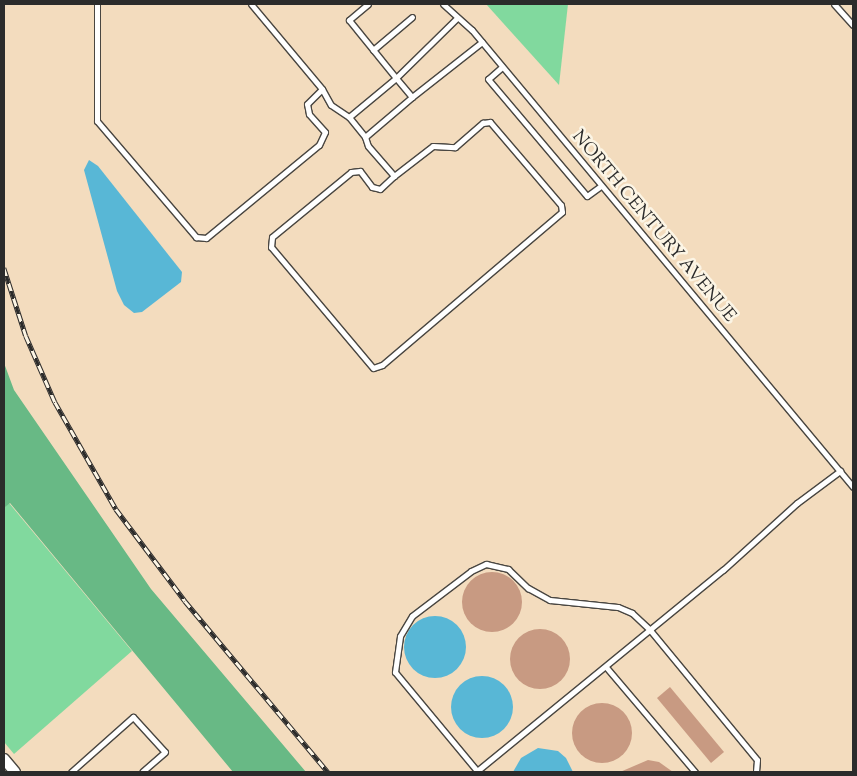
<!DOCTYPE html>
<html>
<head>
<meta charset="utf-8">
<style>
	body { margin:0 }
	#map { position:relative; width:857px; height:776px; overflow:hidden; background:#f3dcbe; font-family:"Sorts Mill Goudy",serif }
	div>[style] { position:absolute }
	.green>* { inset:0; background:#81d99e }
	.forest>* { inset:0; background:#68b985 }
	.water>* { inset:0; background:#58b7d6 }
	.round { border-radius:50% }
	.building>* { inset:0; background:#c89a82 }
	.roads { filter:drop-shadow(1px 0 #494641) drop-shadow(-1px 0 #494641) drop-shadow(0 1px #494641) drop-shadow(0 -1px #494641) }
	.lane>* { height:5px; margin:-2.5px; padding:0 2.5px; transform-origin:2.5px; border-radius:2.5px; background:#fff }
	.street>* { height:10px; margin:-5px; padding:0 5px; transform-origin:5px; border-radius:5px; background:#fff }
	.rail>* { height:4.5px; margin-top:-2.25px; transform-origin:0; background:repeating-linear-gradient(90deg,#fcf5e5 0 8px,#2b2b2b 0 16px); box-sizing:border-box; border-block:1px solid #2b2b2b }
	span { translate:-50% -50%; white-space:nowrap; text-align:center; line-height:1.15; -webkit-text-stroke:5px #fcf5e5; paint-order:stroke }
	.street-label { font-size:18px; color:#2b2b2b }
	.frame { position:absolute; inset:0; border:5px solid #2b2b2b; pointer-events:none }
</style>
</head>
<body>
<div id="map">
	<div class="green">
		<div style="clip-path:polygon(486px 4px,568px 4px,559px 85px)"></div>
		<div style="clip-path:polygon(9px 503px,132px 651px,14px 754px,4px 742px,4px 508px)"></div>
	</div>
	<div class="forest">
		<div style="clip-path:polygon(4px 363px,14px 390px,151px 589px,306px 772px,233px 772px,10px 503px,4px 508px)"></div>
	</div>
	<div class="water">
		<div style="clip-path:polygon(89px 160px,98px 166px,182px 272px,181px 282px,142px 312px,134px 313px,124px 305px,117px 291px,84px 170px)"></div>
		<div class="round" style="left:404px;top:616px;width:62px;height:62px"></div>
		<div class="round" style="left:451px;top:676px;width:62px;height:62px"></div>
		<div style="clip-path:polygon(538px 748px,558px 751px,566px 758px,573px 772px,513px 772px,521px 758px)"></div>
	</div>
	<div class="building">
		<div class="round" style="left:462px;top:572px;width:60px;height:60px"></div>
		<div class="round" style="left:510px;top:629px;width:60px;height:60px"></div>
		<div style="clip-path:polygon(670px 687px,724px 752px,711px 763px,657px 698px)"></div>
		<div class="round" style="left:572px;top:703px;width:60px;height:60px"></div>
		<div style="clip-path:polygon(648px 760px,659px 762px,673px 772px,620px 772px)"></div>
	</div>
	<div class="roads">
		<div class="lane">
			<div style="left:97px;top:4px;width:117px;rotate:90deg"></div>
			<div style="left:97px;top:121px;width:153px;rotate:49.5deg"></div>
			<div style="left:196px;top:237px;width:10px;rotate:6deg"></div>
			<div style="left:206px;top:238px;width:146px;rotate:-39.5deg"></div>
			<div style="left:319px;top:145px;width:14px;rotate:-65deg"></div>
			<div style="left:325px;top:132px;width:24px;rotate:-132deg"></div>
			<div style="left:309px;top:114px;width:10px;rotate:-101deg"></div>
			<div style="left:307px;top:104px;width:21px;rotate:-45deg"></div>
			<div style="left:251px;top:4px;width:111px;rotate:50.1deg"></div>
			<div style="left:322px;top:89px;width:18px;rotate:61deg"></div>
			<div style="left:331px;top:105px;width:22px;rotate:34deg"></div>
			<div style="left:368px;top:4px;width:25px;rotate:140deg"></div>
			<div style="left:349px;top:20px;width:75px;rotate:51deg"></div>
			<div style="left:396px;top:78px;width:61px;rotate:140.3deg"></div>
			<div style="left:349px;top:117px;width:26px;rotate:51deg"></div>
			<div style="left:365px;top:137px;width:62px;rotate:-40.4deg"></div>
			<div style="left:443px;top:4px;width:39px;rotate:42deg"></div>
			<div style="left:472px;top:30px;width:595px;rotate:50.18deg"></div>
			<div style="left:834px;top:4px;width:28px;rotate:48deg"></div>
			<div style="left:457px;top:18px;width:86px;rotate:135.5deg"></div>
			<div style="left:396px;top:78px;width:25px;rotate:50deg"></div>
			<div style="left:412px;top:97px;width:89px;rotate:-38.2deg"></div>
			<div style="left:373px;top:50px;width:51px;rotate:-40.2deg"></div>
			<div style="left:502px;top:67px;width:18px;rotate:139deg"></div>
			<div style="left:488px;top:79px;width:153px;rotate:49.8deg"></div>
			<div style="left:587px;top:196px;width:17px;rotate:-36deg"></div>
			<div style="left:365px;top:137px;width:9px;rotate:72deg"></div>
			<div style="left:368px;top:146px;width:40px;rotate:49deg"></div>
			<div style="left:394px;top:176px;width:49px;rotate:-37.6deg"></div>
			<div style="left:433px;top:146px;width:22px;rotate:3deg"></div>
			<div style="left:455px;top:147px;width:37px;rotate:-41deg"></div>
			<div style="left:483px;top:123px;width:7px;rotate:-8deg"></div>
			<div style="left:490px;top:122px;width:109px;rotate:49.5deg"></div>
			<div style="left:561px;top:205px;width:7px;rotate:82deg"></div>
			<div style="left:562px;top:212px;width:236px;rotate:139.6deg"></div>
			<div style="left:382px;top:365px;width:9px;rotate:162deg"></div>
			<div style="left:373px;top:368px;width:158px;rotate:-130.1deg"></div>
			<div style="left:271px;top:247px;width:10px;rotate:-84deg"></div>
			<div style="left:272px;top:237px;width:102px;rotate:-39.4deg"></div>
			<div style="left:351px;top:172px;width:9px;rotate:-6deg"></div>
			<div style="left:360px;top:171px;width:20px;rotate:53deg"></div>
			<div style="left:372px;top:187px;width:8px;rotate:14deg"></div>
			<div style="left:380px;top:189px;width:19px;rotate:-43deg"></div>
			<div style="left:606px;top:667px;width:138px;rotate:49.7deg"></div>
			<div style="left:477px;top:771px;width:318px;rotate:-39.3deg"></div>
			<div style="left:723px;top:570px;width:100px;rotate:-42.2deg"></div>
			<div style="left:797px;top:503px;width:54px;rotate:-36.7deg"></div>
			<div style="left:71px;top:772px;width:83px;rotate:-41.6deg"></div>
			<div style="left:133px;top:717px;width:47px;rotate:47.6deg"></div>
			<div style="left:165px;top:752px;width:30px;rotate:139deg"></div>
			<div style="left:478px;top:772px;width:130px;rotate:-129.7deg"></div>
			<div style="left:395px;top:672px;width:36px;rotate:-82deg"></div>
			<div style="left:400px;top:636px;width:23px;rotate:-59deg"></div>
			<div style="left:412px;top:616px;width:74px;rotate:-37.3deg"></div>
			<div style="left:471px;top:571px;width:17px;rotate:-25deg"></div>
			<div style="left:486px;top:564px;width:23px;rotate:13deg"></div>
			<div style="left:508px;top:569px;width:28px;rotate:44deg"></div>
			<div style="left:528px;top:588px;width:25px;rotate:29deg"></div>
			<div style="left:550px;top:600px;width:68px;rotate:5.9deg"></div>
			<div style="left:618px;top:607px;width:15px;rotate:23deg"></div>
			<div style="left:632px;top:613px;width:25px;rotate:43deg"></div>
			<div style="left:650px;top:630px;width:168px;rotate:50.5deg"></div>
			<div style="left:757px;top:760px;width:12px;rotate:95deg"></div>
		</div>
		<div class="street">
			<div style="left:4px;top:759px;width:17px;rotate:50deg"></div>
		</div>
	</div>
	<div class="rail">
		<div style="left:4px;top:268px;width:71px;rotate:72.1deg"></div>
		<div style="left:26px;top:336px;width:72px;rotate:66.3deg"></div>
		<div style="left:55px;top:402px;width:123px;rotate:60.3deg"></div>
		<div style="left:116px;top:509px;width:115px;rotate:53.1deg"></div>
		<div style="left:185px;top:601px;width:223px;rotate:50.1deg"></div>
	</div>
	<div class="street-label">
		<span style="left:653px;top:227px;rotate:50deg">NORTH CENTURY AVENUE</span>
	</div>
	<div class="frame"></div>
</div>
</body>
</html>
